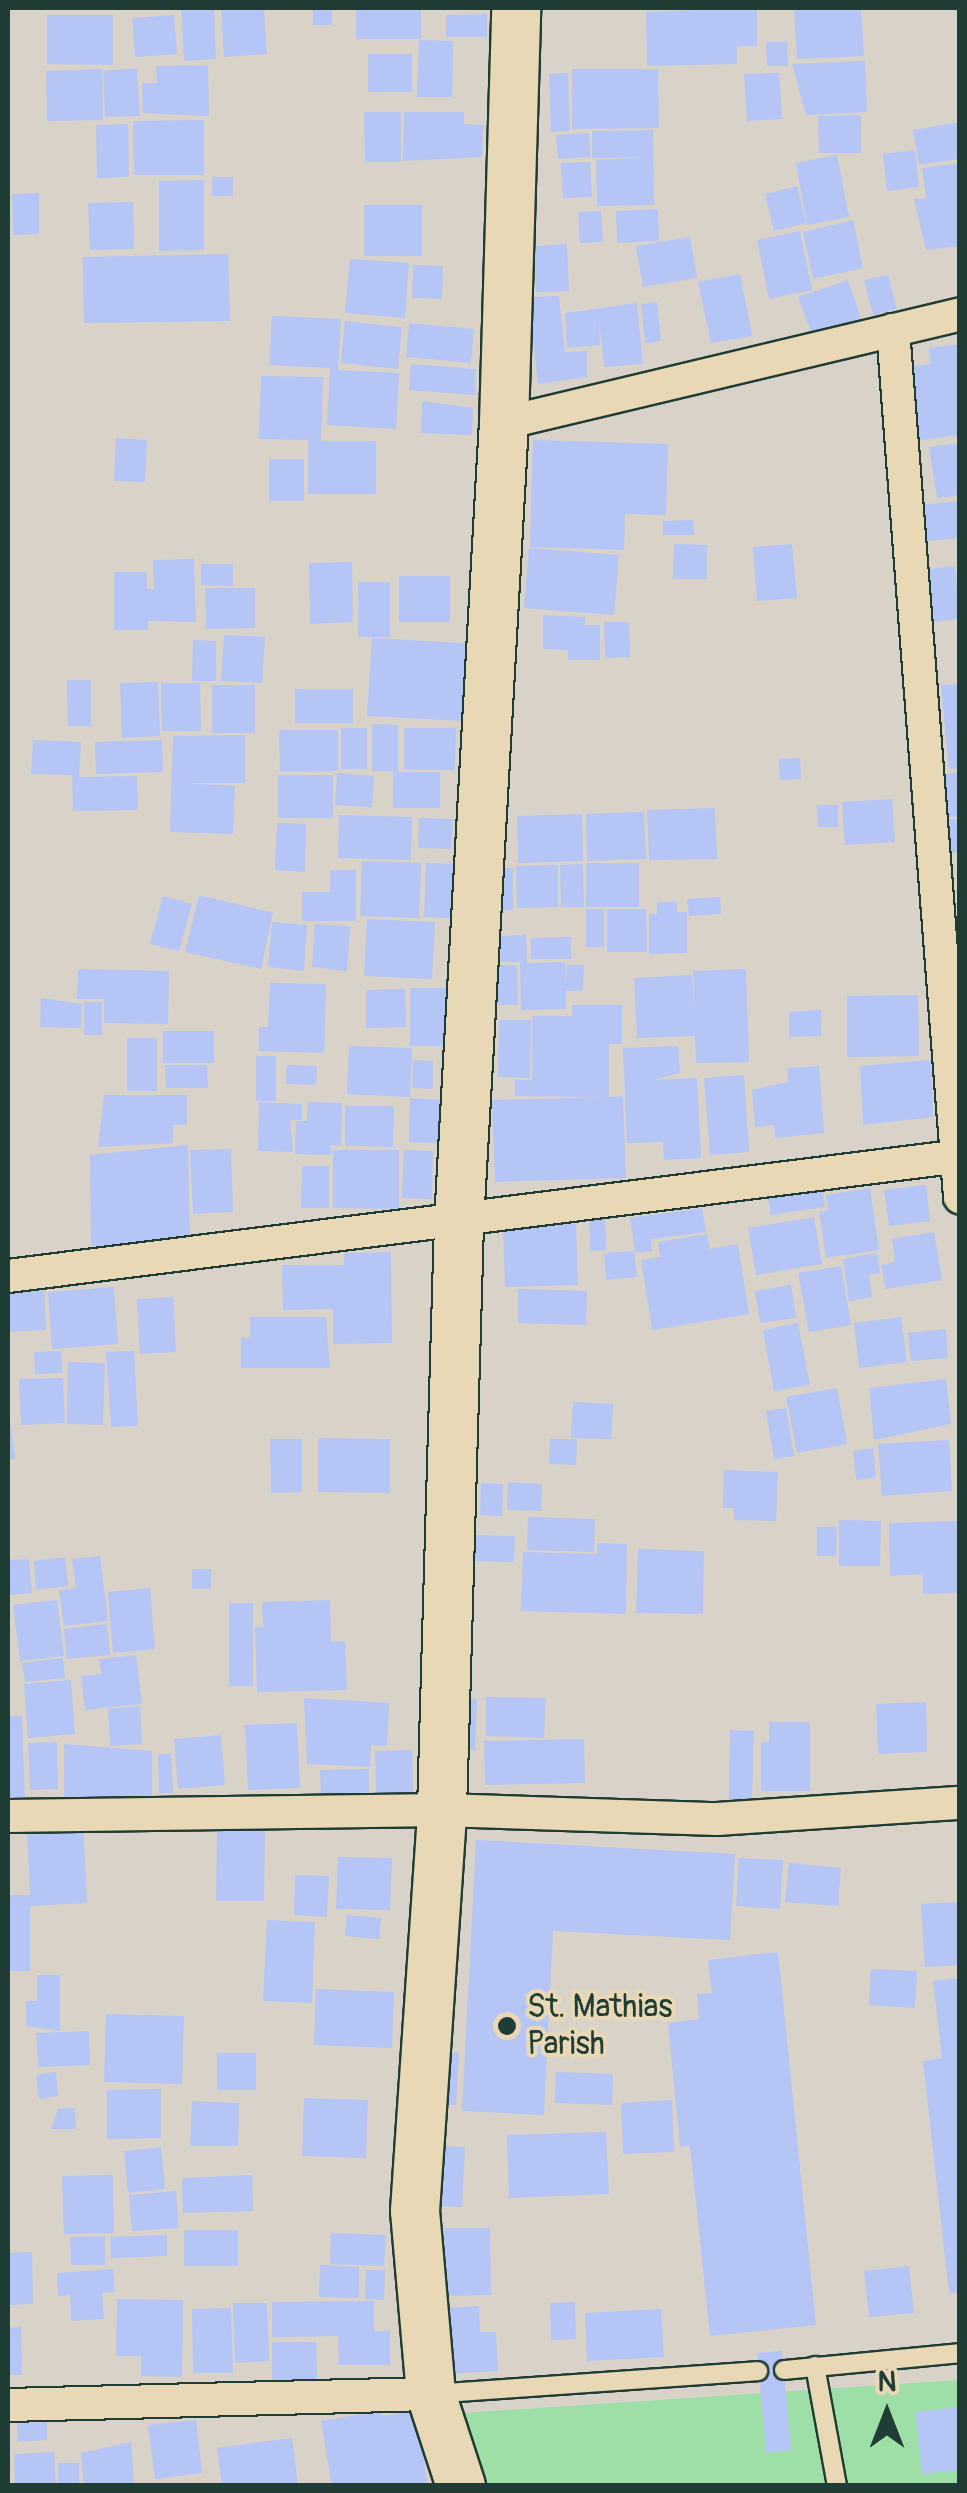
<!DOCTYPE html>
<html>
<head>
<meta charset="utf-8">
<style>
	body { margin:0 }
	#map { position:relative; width:967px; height:2493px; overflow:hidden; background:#d9d2c8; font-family:Pangolin,sans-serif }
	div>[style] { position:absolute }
	.green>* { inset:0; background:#9edea7 }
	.building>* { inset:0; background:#b5c5f5 }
	.roads { filter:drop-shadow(2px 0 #1f3d34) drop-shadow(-2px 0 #1f3d34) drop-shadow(0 2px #1f3d34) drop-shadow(0 -2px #1f3d34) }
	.lane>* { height:18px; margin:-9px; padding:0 9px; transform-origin:9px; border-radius:9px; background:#e9d8b5 }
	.street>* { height:32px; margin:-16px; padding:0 16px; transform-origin:16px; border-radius:16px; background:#e9d8b5 }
	.secondary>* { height:48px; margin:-24px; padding:0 24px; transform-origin:24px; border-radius:24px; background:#e9d8b5 }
	.dots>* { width:28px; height:28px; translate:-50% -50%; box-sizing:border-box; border:5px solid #e9d8b5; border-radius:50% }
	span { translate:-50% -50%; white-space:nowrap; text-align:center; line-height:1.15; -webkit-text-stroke:8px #e9d8b5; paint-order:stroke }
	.poi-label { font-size:32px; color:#1f3d34 }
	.left { translate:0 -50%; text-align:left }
	.frame { position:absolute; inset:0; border:10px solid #1f3d34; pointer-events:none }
	.north { position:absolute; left:837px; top:2363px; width:100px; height:100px; -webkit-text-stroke:8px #e9d8b5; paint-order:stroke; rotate:0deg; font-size:28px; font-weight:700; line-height:40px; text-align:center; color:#1f3d34 }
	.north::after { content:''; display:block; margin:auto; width:35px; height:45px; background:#1f3d34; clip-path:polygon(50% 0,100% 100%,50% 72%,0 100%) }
</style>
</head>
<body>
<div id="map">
	<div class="green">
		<div style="clip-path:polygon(959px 2380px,959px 2485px,483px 2485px,461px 2413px)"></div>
	</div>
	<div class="building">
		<div style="clip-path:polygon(214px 8px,216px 59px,184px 61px,181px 10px)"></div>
		<div style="clip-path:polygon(264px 8px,267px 54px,224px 57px,221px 10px)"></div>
		<div style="clip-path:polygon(313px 8px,332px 8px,332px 25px,313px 25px)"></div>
		<div style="clip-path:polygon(356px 8px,421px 8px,421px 39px,356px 39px)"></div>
		<div style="clip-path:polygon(757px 8px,757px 46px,737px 46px,737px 64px,647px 66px,646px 12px)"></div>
		<div style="clip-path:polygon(794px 8px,861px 8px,864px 56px,797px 59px)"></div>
		<div style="clip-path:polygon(487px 14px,487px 37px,446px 37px,446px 15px)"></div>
		<div style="clip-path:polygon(47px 15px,113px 15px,113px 65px,47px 64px)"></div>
		<div style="clip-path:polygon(174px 15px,177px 54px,135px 57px,132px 18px)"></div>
		<div style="clip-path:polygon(419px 40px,453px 41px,452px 97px,417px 97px)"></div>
		<div style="clip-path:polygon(766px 42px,787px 42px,788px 66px,767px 66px)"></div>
		<div style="clip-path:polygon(368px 54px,412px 54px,412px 92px,368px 92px)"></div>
		<div style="clip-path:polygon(865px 61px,867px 112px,806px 115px,792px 64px)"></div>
		<div style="clip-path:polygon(208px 65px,209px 116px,143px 113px,142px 83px,157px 83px,156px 66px)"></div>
		<div style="clip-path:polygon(137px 68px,140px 116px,105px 117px,103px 71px)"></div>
		<div style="clip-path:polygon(102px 69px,103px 120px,47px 121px,46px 71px)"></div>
		<div style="clip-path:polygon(572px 69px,658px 69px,659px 128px,572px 129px)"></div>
		<div style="clip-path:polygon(568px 73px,570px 131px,551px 132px,549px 74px)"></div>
		<div style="clip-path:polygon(779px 73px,782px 119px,747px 121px,744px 74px)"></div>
		<div style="clip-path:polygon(364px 112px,401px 112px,401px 162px,365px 162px)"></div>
		<div style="clip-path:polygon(404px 112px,464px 112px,464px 124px,483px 125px,482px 157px,403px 161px)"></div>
		<div style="clip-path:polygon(861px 115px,861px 153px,819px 153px,818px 116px)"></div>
		<div style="clip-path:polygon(204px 120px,204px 175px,134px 175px,133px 121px)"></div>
		<div style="clip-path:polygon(960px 122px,960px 159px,919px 165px,913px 130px)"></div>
		<div style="clip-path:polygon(128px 124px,129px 177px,97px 178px,96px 125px)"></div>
		<div style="clip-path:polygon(653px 130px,654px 205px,597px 206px,596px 160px,644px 157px,592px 158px,592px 131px)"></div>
		<div style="clip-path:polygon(589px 133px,590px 157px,558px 159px,556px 135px)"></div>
		<div style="clip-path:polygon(915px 150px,919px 187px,887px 191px,883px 154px)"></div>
		<div style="clip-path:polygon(837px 155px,849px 217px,807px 225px,796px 163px)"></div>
		<div style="clip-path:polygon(590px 162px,592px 197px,563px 198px,561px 163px)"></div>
		<div style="clip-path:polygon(960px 163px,960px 246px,926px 250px,914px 199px,926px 198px,922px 168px)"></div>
		<div style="clip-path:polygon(212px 177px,233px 177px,233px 196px,212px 196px)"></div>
		<div style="clip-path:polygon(204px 180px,204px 250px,159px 251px,159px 181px)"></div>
		<div style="clip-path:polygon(797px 186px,806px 223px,774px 231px,765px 194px)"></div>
		<div style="clip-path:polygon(39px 193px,39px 234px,13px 235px,12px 194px)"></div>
		<div style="clip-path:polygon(133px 202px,134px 249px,90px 250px,88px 203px)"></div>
		<div style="clip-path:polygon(364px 205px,422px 205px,422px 256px,364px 256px)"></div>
		<div style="clip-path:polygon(658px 209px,659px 241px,617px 243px,616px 211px)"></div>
		<div style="clip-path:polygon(601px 211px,603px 242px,580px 243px,578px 212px)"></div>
		<div style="clip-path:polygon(853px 220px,863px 268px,813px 279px,803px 232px)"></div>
		<div style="clip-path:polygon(800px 231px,812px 290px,769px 299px,757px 240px)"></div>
		<div style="clip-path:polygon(690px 237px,697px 278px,643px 287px,636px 246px)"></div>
		<div style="clip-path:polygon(567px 244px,569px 291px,536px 292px,535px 246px)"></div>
		<div style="clip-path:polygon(228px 254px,230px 321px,84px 323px,83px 257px)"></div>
		<div style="clip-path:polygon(350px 259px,409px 263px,405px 318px,345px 313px)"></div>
		<div style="clip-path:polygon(413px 265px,443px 266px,442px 299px,412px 298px)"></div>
		<div style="clip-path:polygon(740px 274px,752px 336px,711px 343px,698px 282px)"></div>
		<div style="clip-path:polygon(888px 275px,897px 309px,873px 315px,864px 280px)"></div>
		<div style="clip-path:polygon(848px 280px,861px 318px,812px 335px,798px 297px)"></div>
		<div style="clip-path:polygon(559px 296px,565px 352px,587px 351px,587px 377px,538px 384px,529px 297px)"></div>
		<div style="clip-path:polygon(657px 302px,661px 341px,645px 343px,641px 304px)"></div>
		<div style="clip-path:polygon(637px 303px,643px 364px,604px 367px,599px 317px,600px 345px,567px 348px,565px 313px)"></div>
		<div style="clip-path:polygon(272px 316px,341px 319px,338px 370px,399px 373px,396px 429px,327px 425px,330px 368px,269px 365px)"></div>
		<div style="clip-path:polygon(345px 321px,402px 327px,398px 369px,341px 363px)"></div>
		<div style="clip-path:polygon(409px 323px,474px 329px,471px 363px,406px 357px)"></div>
		<div style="clip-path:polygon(959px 344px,960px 435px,912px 441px,902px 367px,931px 364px,929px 348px)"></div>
		<div style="clip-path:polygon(411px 364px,476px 369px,475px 395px,409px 390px)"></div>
		<div style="clip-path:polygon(261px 376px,323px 377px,321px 441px,376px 441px,376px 494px,308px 494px,308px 440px,259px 439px)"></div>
		<div style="clip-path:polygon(422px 401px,473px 408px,472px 435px,421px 433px)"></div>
		<div style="clip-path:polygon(116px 438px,147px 440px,145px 482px,114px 481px)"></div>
		<div style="clip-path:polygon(533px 440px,668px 444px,666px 515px,625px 514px,624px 550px,530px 547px)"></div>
		<div style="clip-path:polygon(960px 443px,960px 495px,937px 498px,929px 447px)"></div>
		<div style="clip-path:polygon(269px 459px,304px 459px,304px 501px,269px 501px)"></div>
		<div style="clip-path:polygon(960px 501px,960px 538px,914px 542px,911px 506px)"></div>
		<div style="clip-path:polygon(693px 520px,694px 535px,663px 535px,663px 521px)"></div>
		<div style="clip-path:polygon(674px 544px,707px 545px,707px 579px,673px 579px)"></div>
		<div style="clip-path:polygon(792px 544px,797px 598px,757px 601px,753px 547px)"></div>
		<div style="clip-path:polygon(529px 548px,619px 555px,614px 615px,524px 608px)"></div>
		<div style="clip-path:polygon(194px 559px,196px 622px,148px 621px,148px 630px,114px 630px,114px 572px,147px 572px,147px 589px,154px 589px,153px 560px)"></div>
		<div style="clip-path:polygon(352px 562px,353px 622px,310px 624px,309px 563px)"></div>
		<div style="clip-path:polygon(201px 564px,233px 564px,233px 586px,201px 585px)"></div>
		<div style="clip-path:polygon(955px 566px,960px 619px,924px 623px,918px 570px)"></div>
		<div style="clip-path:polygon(399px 576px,450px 576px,450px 622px,399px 622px)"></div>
		<div style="clip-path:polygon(358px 582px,390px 582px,390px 637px,358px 637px)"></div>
		<div style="clip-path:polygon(205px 588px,255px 588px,255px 628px,206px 629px)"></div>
		<div style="clip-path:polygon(543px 615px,585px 617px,585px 625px,600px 625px,600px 660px,568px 660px,568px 650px,543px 649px)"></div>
		<div style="clip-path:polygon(604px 622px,629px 622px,630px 657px,605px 658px)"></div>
		<div style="clip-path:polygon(224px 635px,265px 637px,262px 683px,221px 681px)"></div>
		<div style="clip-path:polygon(372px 638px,480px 644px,465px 721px,367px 716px)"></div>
		<div style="clip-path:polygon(193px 640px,216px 641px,216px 681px,192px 681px)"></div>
		<div style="clip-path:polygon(67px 680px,91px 680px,91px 726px,68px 726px)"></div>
		<div style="clip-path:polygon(158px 682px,160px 736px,122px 738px,120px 683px)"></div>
		<div style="clip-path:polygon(161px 683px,200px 683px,201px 731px,162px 731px)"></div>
		<div style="clip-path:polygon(960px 684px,960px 768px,949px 769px,941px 685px)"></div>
		<div style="clip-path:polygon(212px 685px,255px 685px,255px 733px,212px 733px)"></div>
		<div style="clip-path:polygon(295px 689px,353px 689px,353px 723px,295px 723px)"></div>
		<div style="clip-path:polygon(372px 724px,398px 725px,398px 772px,440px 772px,440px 808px,393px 808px,393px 771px,372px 771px)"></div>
		<div style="clip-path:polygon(341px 728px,367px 728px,367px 769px,341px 769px)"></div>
		<div style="clip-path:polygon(404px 728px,456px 728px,455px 770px,404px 769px)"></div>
		<div style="clip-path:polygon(279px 730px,338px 730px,338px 771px,280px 772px)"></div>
		<div style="clip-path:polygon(245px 735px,245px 783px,184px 783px,235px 786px,233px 834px,170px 832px,173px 736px)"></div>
		<div style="clip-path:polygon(33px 740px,81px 742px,79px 777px,137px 776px,138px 810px,73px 811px,72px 775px,31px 774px)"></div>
		<div style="clip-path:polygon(162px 740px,163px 772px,96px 774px,95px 742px)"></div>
		<div style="clip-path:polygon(800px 758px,801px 779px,780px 780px,779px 759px)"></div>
		<div style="clip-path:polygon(960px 772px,960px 816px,943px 818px,937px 775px)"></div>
		<div style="clip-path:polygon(337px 773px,374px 776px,372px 807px,335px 805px)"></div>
		<div style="clip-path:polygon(278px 775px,333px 775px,333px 818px,278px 818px)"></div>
		<div style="clip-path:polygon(892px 799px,895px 842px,845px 845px,842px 802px)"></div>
		<div style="clip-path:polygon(817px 805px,838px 805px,838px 827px,818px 827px)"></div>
		<div style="clip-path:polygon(715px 808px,717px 859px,649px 860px,647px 810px)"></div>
		<div style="clip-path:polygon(644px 812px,646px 859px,587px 861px,586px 814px)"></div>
		<div style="clip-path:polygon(582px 814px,583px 861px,518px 863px,517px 816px)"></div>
		<div style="clip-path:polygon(339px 815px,412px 817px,411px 860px,338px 858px)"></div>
		<div style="clip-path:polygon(419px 818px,453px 819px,451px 849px,418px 848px)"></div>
		<div style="clip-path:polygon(960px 819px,960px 852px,952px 853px,948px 820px)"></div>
		<div style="clip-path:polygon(277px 823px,306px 824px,305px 872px,275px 870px)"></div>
		<div style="clip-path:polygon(362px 861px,421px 863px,419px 918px,360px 916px)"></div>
		<div style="clip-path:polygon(426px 863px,455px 864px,452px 918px,424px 917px)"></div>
		<div style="clip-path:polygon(586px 863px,639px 863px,639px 907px,586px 907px)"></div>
		<div style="clip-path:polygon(583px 864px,584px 907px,561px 907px,560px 865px)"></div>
		<div style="clip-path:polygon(558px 865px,558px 907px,517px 908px,516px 866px)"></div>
		<div style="clip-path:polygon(501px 868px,513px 868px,513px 910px,501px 910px)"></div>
		<div style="clip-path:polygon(330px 870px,356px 870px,356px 921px,302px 921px,302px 892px,330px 892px)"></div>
		<div style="clip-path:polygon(199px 895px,273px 913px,261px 969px,185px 952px)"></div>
		<div style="clip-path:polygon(163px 896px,192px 904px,179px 951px,150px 944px)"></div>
		<div style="clip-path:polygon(720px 897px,721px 914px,689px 916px,687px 899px)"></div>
		<div style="clip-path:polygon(657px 902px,677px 902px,677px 912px,687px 912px,687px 953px,649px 954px,649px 914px,657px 914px)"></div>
		<div style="clip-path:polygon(586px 909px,604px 909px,604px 947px,586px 947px)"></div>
		<div style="clip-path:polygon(607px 909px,646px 909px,647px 952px,607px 952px)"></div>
		<div style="clip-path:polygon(367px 919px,435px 922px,432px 979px,364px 976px)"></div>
		<div style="clip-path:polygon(272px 922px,307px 925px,304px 971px,268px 967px)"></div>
		<div style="clip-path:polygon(315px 924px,350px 926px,347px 971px,312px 967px)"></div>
		<div style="clip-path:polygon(526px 935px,527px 963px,565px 962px,566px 985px,567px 965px,584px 965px,583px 991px,566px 991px,566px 1009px,521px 1010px,520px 962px,501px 962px,501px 936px)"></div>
		<div style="clip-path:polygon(571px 937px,571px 959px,531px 959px,531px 938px)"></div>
		<div style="clip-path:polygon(498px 965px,517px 965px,518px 1005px,498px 1005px)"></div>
		<div style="clip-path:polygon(78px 969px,169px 971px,168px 1024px,104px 1023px,104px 999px,77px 999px)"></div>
		<div style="clip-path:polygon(746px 969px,749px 1062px,696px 1063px,695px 1036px,637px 1038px,634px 978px,692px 975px,695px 1017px,693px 971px)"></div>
		<div style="clip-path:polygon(270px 983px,326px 984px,324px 1053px,259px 1051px,259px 1027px,268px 1027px)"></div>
		<div style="clip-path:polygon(410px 988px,447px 988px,447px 1046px,410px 1046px)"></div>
		<div style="clip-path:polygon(405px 989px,406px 1027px,366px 1028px,366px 990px)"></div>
		<div style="clip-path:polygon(918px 995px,919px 1056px,847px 1057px,847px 996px)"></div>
		<div style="clip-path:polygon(41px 998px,82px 1004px,81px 1028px,40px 1027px)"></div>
		<div style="clip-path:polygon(84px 1002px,102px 1002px,102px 1035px,84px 1035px)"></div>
		<div style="clip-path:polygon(572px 1005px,622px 1005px,622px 1044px,609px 1044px,609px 1097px,623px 1096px,626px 1178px,495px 1182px,492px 1100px,604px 1097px,515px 1096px,515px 1080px,532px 1080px,532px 1016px,572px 1016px)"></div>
		<div style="clip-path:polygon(821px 1010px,821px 1036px,789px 1037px,789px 1012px)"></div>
		<div style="clip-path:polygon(499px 1020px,531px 1020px,530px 1078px,498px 1077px)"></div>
		<div style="clip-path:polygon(163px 1031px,214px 1031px,214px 1063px,163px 1063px)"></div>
		<div style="clip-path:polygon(127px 1038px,157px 1038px,157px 1091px,127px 1091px)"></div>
		<div style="clip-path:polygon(349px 1046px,412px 1048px,410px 1097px,347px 1094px)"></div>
		<div style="clip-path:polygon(678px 1046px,680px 1073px,653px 1080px,697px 1078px,701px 1158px,664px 1160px,663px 1142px,627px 1143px,623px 1048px)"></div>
		<div style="clip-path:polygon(256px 1056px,276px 1056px,276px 1101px,256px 1101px)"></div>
		<div style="clip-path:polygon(413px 1060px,433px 1061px,433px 1089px,412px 1088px)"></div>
		<div style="clip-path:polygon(931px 1060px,933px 1117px,863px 1125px,860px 1066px)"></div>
		<div style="clip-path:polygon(165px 1065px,207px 1065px,208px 1088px,166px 1088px)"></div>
		<div style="clip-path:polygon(287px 1065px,317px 1066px,316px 1085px,286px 1084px)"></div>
		<div style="clip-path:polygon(819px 1066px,824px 1133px,775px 1138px,774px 1125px,755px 1127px,752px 1090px,788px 1082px,787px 1068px)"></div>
		<div style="clip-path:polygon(744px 1075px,749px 1152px,710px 1155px,704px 1078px)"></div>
		<div style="clip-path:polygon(104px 1095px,187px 1095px,187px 1125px,173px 1125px,173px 1143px,98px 1147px)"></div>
		<div style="clip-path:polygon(410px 1098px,444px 1100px,442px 1143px,409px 1142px)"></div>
		<div style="clip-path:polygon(259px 1102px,302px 1104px,302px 1120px,290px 1120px,293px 1152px,258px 1151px)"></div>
		<div style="clip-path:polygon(308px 1102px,342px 1103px,341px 1146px,331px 1145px,331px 1155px,295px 1154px,296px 1121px,307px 1121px)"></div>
		<div style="clip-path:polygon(345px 1106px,394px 1106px,393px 1147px,345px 1146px)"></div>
		<div style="clip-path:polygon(188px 1145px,190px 1244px,91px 1246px,90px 1155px)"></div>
		<div style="clip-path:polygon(231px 1149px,233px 1212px,193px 1214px,190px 1150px)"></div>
		<div style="clip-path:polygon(333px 1150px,399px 1150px,399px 1209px,333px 1208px)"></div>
		<div style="clip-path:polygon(404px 1150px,433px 1151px,432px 1199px,402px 1198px)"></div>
		<div style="clip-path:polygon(302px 1166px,329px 1166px,329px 1208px,301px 1208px)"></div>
		<div style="clip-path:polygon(821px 1178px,825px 1207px,771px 1215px,766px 1187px)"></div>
		<div style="clip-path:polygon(926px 1185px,930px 1221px,889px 1226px,884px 1190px)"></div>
		<div style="clip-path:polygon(870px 1188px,879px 1250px,826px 1258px,819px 1212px,828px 1210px,826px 1195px)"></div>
		<div style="clip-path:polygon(702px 1208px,706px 1232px,651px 1239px,652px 1251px,635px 1253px,630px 1218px)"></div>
		<div style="clip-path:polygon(589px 1215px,605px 1215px,606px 1250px,590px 1251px)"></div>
		<div style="clip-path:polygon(814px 1217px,822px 1264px,756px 1275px,748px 1228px)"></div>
		<div style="clip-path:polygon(576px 1224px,578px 1285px,505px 1287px,503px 1226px)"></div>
		<div style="clip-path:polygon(934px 1232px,942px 1280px,886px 1289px,881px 1265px,895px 1262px,892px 1239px)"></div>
		<div style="clip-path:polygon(707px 1234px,710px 1249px,738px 1244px,749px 1314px,652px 1330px,641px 1260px,660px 1257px,658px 1242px)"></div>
		<div style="clip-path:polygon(634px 1251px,637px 1277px,606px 1280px,604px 1253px)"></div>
		<div style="clip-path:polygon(391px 1252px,392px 1343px,333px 1344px,333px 1309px,283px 1310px,282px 1265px,344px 1265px,344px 1253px)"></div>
		<div style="clip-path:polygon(877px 1253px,880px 1273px,869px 1275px,872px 1297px,849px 1301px,843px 1259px)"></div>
		<div style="clip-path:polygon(841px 1266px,851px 1325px,809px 1332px,798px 1273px)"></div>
		<div style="clip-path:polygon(791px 1285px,796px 1318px,760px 1323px,755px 1291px)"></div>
		<div style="clip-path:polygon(114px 1287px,118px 1344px,52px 1349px,48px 1292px)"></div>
		<div style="clip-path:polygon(518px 1289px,587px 1291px,586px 1325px,518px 1323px)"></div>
		<div style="clip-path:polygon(44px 1291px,46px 1330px,8px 1332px,8px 1292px)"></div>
		<div style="clip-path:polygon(173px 1297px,176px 1352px,140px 1354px,137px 1299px)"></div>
		<div style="clip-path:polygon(250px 1317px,326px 1317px,330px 1368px,241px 1368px,241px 1338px,250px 1338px)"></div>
		<div style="clip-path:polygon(901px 1317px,907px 1362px,859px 1368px,854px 1323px)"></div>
		<div style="clip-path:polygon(798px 1323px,810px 1385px,774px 1391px,763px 1330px)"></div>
		<div style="clip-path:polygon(946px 1329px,948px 1358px,911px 1361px,908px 1333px)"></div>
		<div style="clip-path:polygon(61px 1351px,62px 1373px,35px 1374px,34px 1352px)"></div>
		<div style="clip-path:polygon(134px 1351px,138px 1426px,111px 1427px,106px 1352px)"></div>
		<div style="clip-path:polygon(68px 1362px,105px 1363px,103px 1425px,67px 1424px)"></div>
		<div style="clip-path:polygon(63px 1378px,65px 1423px,21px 1425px,19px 1379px)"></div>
		<div style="clip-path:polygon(946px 1379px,951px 1424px,874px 1440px,869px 1388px)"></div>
		<div style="clip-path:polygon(837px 1388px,847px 1444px,797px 1453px,786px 1397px)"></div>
		<div style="clip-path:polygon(573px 1402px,613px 1404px,611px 1439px,571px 1438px)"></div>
		<div style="clip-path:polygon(8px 1404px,15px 1459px,8px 1460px)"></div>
		<div style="clip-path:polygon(786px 1408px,794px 1456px,774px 1459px,766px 1411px)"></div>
		<div style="clip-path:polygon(318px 1438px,390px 1439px,390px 1493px,318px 1492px)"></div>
		<div style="clip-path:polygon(270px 1439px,302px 1439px,302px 1492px,271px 1493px)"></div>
		<div style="clip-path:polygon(550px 1439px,577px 1439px,576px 1465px,549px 1464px)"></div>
		<div style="clip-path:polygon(949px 1440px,952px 1491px,882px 1496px,878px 1444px)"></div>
		<div style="clip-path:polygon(873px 1448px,876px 1477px,856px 1480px,853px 1451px)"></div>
		<div style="clip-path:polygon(724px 1470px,778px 1472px,776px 1521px,734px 1520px,734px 1508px,723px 1508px)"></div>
		<div style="clip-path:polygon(508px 1482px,542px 1484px,541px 1511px,507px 1510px)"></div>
		<div style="clip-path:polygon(481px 1483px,503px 1484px,502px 1516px,480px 1515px)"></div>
		<div style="clip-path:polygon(528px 1517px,595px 1519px,594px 1552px,527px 1550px)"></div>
		<div style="clip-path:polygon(839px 1520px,881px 1521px,880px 1566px,839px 1566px)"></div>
		<div style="clip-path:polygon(960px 1521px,960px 1593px,923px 1594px,923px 1574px,890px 1576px,889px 1523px)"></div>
		<div style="clip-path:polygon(817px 1527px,837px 1527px,836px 1556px,817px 1556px)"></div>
		<div style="clip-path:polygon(472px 1535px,515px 1536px,514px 1562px,472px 1561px)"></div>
		<div style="clip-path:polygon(597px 1543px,627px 1544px,626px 1614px,521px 1611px,523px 1552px,597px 1554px)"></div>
		<div style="clip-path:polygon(638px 1549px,704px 1551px,703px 1614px,636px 1613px)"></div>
		<div style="clip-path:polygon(100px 1556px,108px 1621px,64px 1626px,59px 1590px,76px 1588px,72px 1559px)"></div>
		<div style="clip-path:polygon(65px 1557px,68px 1586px,36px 1590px,34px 1561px)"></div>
		<div style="clip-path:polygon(29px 1559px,32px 1593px,10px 1595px,8px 1560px)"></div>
		<div style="clip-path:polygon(192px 1569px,211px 1569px,211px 1589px,192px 1589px)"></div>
		<div style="clip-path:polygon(150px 1588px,155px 1649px,113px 1653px,108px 1592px)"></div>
		<div style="clip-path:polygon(57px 1600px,64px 1656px,20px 1661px,13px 1605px)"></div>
		<div style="clip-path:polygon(330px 1600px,331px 1642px,345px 1641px,347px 1690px,257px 1692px,255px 1627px,263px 1627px,262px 1602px)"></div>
		<div style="clip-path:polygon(229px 1603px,253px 1603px,253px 1686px,229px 1686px)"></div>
		<div style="clip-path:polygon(107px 1624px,110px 1655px,67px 1659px,64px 1629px)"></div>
		<div style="clip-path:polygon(136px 1655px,142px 1704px,85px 1710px,81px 1676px,101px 1674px,99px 1659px)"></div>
		<div style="clip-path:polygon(63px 1658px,65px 1678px,25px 1682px,22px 1663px)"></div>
		<div style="clip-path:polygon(71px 1680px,75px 1734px,28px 1738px,24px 1684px)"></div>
		<div style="clip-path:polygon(486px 1697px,546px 1698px,544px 1738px,486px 1736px)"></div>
		<div style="clip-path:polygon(304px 1698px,389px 1703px,387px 1746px,371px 1745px,370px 1767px,307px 1764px)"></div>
		<div style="clip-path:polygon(457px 1698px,477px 1699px,475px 1750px,455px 1749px)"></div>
		<div style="clip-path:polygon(926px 1702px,927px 1752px,878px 1754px,876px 1704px)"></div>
		<div style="clip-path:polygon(140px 1706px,142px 1744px,110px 1746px,108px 1709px)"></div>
		<div style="clip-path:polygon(8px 1716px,22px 1716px,25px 1803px,8px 1803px)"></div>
		<div style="clip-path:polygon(769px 1722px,810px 1722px,810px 1791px,761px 1791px,761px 1742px,769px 1742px)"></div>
		<div style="clip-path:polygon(297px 1723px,300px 1788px,248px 1790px,245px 1725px)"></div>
		<div style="clip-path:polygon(730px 1730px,754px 1731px,752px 1801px,729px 1800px)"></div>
		<div style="clip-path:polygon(221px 1735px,225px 1785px,178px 1789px,174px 1739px)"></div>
		<div style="clip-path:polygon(584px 1739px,585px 1783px,485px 1785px,484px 1741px)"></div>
		<div style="clip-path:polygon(57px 1742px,58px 1789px,30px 1790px,28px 1743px)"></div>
		<div style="clip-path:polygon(64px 1744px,152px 1751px,152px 1799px,64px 1799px)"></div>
		<div style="clip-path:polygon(412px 1750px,413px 1793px,376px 1794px,375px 1751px)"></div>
		<div style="clip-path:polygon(158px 1754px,171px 1754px,173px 1793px,159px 1793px)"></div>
		<div style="clip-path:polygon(369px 1769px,369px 1797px,321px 1797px,320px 1770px)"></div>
		<div style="clip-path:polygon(83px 1826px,87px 1903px,30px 1906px,30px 1971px,8px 1971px,8px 1895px,30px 1895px,27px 1829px)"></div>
		<div style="clip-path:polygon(217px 1828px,265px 1829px,264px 1901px,216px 1901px)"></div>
		<div style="clip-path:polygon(476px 1840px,735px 1854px,730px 1940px,553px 1931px,544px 2115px,462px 2111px)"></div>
		<div style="clip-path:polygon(338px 1857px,392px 1858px,390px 1910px,336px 1909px)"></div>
		<div style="clip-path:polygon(739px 1858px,783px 1860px,780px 1909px,736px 1906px)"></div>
		<div style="clip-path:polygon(789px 1863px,841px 1868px,838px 1906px,785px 1902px)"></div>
		<div style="clip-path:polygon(295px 1875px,329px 1876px,327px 1917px,294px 1915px)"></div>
		<div style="clip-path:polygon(960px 1902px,960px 1965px,925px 1967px,921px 1904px)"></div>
		<div style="clip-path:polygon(347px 1915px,381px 1918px,379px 1939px,345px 1936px)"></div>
		<div style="clip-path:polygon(267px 1920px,315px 1922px,312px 2003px,263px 2001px)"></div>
		<div style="clip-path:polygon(778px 1952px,816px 2325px,710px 2336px,690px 2146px,680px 2147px,668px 2023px,699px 2019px,697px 1994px,712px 1993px,708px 1960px)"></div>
		<div style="clip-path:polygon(871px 1969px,917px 1971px,915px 2008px,869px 2005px)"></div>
		<div style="clip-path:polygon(37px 1975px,60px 1975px,60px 2031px,26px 2026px,26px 2001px,37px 2001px)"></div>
		<div style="clip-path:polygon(960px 1978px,960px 2292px,949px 2293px,923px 2061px,942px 2058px,933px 1981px)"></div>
		<div style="clip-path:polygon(316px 1989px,394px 1992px,392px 2048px,314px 2045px)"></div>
		<div style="clip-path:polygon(106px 2014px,184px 2016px,182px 2084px,104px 2082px)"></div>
		<div style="clip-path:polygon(89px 2031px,90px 2065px,38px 2067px,36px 2033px)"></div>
		<div style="clip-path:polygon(435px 2052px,459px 2052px,456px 2105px,432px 2105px)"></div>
		<div style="clip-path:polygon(217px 2053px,256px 2053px,256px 2090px,217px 2090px)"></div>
		<div style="clip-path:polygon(56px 2072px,58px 2096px,39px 2099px,36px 2075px)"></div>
		<div style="clip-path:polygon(556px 2072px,613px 2074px,612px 2105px,555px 2103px)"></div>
		<div style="clip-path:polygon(161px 2089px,161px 2138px,107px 2139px,107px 2090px)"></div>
		<div style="clip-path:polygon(304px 2098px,368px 2100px,366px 2158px,302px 2156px)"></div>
		<div style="clip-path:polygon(672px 2100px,674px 2152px,623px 2154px,621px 2103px)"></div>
		<div style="clip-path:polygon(192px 2101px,239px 2103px,238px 2146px,190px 2146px)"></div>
		<div style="clip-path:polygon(75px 2108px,76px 2129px,51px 2129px,58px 2109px)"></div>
		<div style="clip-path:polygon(606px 2132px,609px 2194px,509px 2198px,507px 2135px)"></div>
		<div style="clip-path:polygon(436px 2146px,465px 2147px,462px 2207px,433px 2206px)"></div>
		<div style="clip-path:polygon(161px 2147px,165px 2189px,128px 2193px,124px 2151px)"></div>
		<div style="clip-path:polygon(113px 2175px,114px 2233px,64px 2234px,62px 2176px)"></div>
		<div style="clip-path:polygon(252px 2175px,253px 2211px,183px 2213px,182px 2178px)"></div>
		<div style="clip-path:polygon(176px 2191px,179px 2228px,132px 2231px,129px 2195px)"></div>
		<div style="clip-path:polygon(444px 2228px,490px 2228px,491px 2295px,446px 2296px)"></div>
		<div style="clip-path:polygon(184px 2230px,238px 2230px,238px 2266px,184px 2266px)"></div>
		<div style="clip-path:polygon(331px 2233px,386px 2235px,384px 2266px,330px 2264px)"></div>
		<div style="clip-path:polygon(167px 2235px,167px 2256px,111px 2258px,110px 2237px)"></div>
		<div style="clip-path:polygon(105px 2236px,105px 2265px,71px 2265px,70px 2237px)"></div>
		<div style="clip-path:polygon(32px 2252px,33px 2304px,8px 2305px,8px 2253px)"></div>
		<div style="clip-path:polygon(320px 2265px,359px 2267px,359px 2298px,319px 2297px)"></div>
		<div style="clip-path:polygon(909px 2266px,914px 2313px,869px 2317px,864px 2271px)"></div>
		<div style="clip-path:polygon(113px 2269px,115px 2292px,102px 2293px,104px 2319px,71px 2321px,70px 2295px,58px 2296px,57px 2273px)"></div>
		<div style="clip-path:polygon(366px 2270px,385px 2270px,384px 2300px,365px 2299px)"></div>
		<div style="clip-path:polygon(117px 2299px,183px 2300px,182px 2377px,141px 2376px,141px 2356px,116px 2356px)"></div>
		<div style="clip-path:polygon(374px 2301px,374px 2331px,390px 2331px,390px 2365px,339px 2365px,338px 2336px,272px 2337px,272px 2302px)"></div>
		<div style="clip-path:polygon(575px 2302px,576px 2339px,551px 2340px,550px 2303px)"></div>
		<div style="clip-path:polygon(233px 2303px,267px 2303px,269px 2361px,235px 2363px)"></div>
		<div style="clip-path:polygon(479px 2306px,480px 2332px,496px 2332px,498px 2371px,447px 2374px,444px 2308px)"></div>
		<div style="clip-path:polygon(231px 2308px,233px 2373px,193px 2373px,192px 2309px)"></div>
		<div style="clip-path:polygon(661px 2309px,664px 2357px,587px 2361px,585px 2313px)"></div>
		<div style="clip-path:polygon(21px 2327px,22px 2375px,8px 2375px,8px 2328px)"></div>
		<div style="clip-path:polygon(272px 2342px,316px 2342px,317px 2380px,272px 2381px)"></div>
		<div style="clip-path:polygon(782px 2351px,791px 2450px,766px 2453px,757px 2353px)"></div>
		<div style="clip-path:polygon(960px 2407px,960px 2470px,922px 2474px,915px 2412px)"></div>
		<div style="clip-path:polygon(381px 2411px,382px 2416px,416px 2411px,428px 2486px,332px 2486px,321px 2421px)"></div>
		<div style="clip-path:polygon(196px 2420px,202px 2473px,155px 2479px,148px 2425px)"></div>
		<div style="clip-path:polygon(47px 2422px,47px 2440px,18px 2442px,17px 2423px)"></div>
		<div style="clip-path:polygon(292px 2438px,298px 2486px,222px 2486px,217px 2448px)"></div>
		<div style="clip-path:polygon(131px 2442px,134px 2486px,84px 2486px,81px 2453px)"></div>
		<div style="clip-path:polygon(54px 2452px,56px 2486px,15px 2486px,14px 2454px)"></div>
		<div style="clip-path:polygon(58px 2463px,79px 2463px,79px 2486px,58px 2486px)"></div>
	</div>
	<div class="roads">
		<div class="lane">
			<div style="left:815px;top:2366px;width:122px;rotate:79.6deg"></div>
			<div style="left:784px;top:2370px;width:177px;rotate:-5.5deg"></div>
			<div style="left:431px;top:2394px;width:328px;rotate:-4deg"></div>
		</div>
		<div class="street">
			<div style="left:893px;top:330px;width:870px;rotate:85.58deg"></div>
			<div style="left:504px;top:423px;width:469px;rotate:-13.4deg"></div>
			<div style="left:8px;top:1276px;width:960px;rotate:-7.18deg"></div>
			<div style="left:8px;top:1816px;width:434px;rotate:-0.8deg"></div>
			<div style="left:442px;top:1810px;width:275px;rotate:1.9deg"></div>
			<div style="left:717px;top:1819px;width:244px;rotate:-3.8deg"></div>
			<div style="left:8px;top:2405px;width:423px;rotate:-1.5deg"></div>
		</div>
		<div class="secondary">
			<div style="left:461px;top:2486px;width:97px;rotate:-108.1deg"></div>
			<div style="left:431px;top:2394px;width:184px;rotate:-95deg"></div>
			<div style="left:415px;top:2211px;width:402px;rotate:-86.1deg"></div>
			<div style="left:442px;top:1810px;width:588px;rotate:-88.34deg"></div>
			<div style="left:459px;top:1222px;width:800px;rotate:-86.78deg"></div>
			<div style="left:504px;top:423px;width:415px;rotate:-88.3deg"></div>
		</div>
	</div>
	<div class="dots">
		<div style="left:507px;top:2026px;background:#1f3d34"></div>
	</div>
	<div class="poi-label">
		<span class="left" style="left:527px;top:2026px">St. Mathias<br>Parish</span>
	</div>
	<div class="frame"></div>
	<div class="north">N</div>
</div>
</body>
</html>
